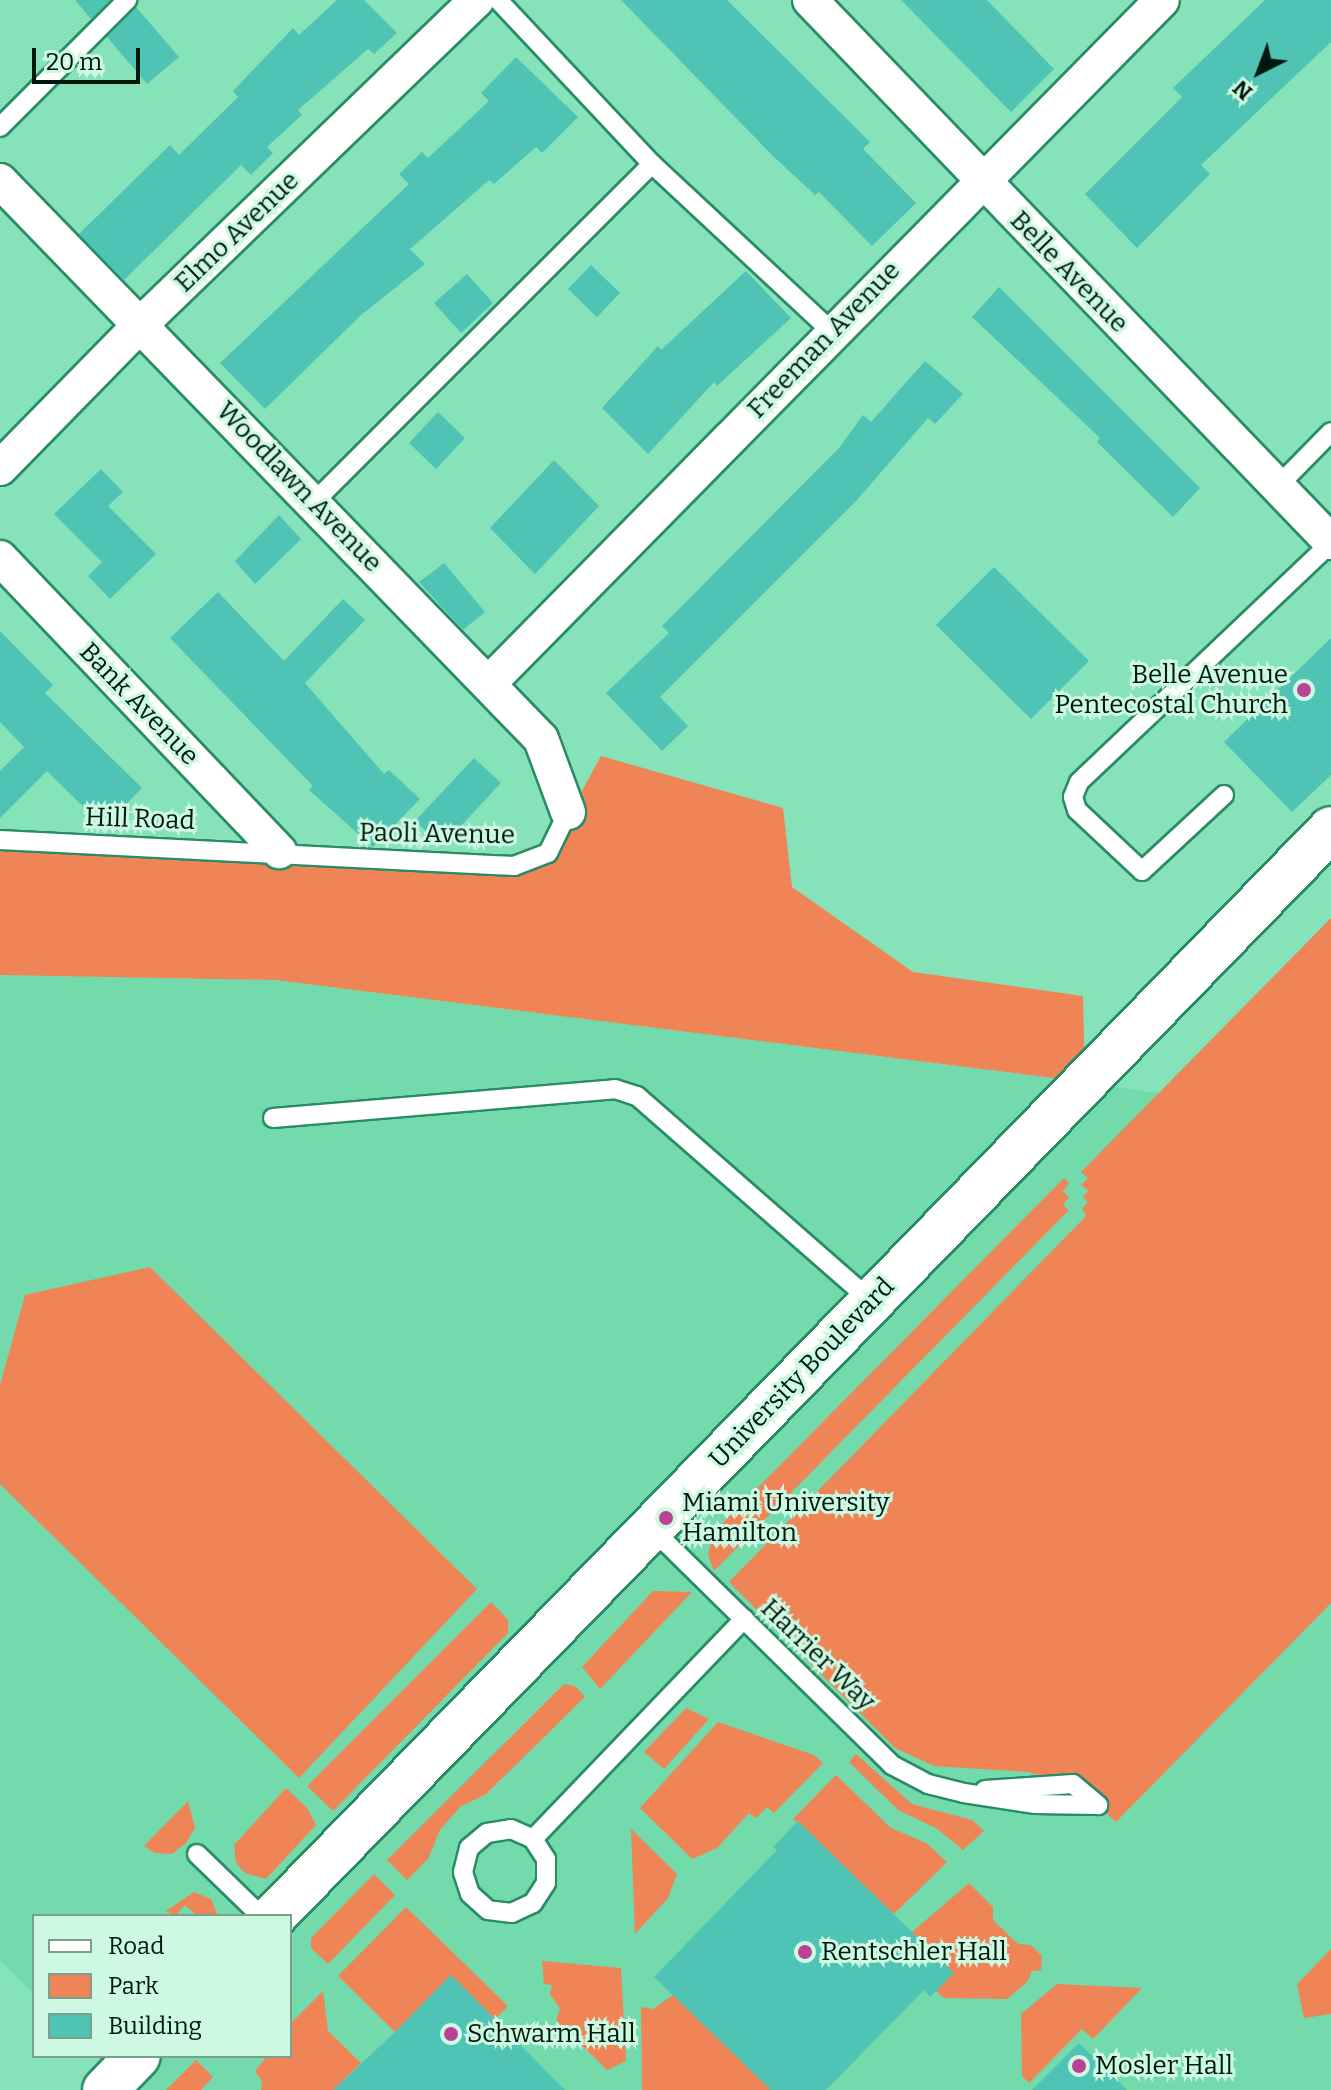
<!DOCTYPE html>
<html>
<head>
<meta charset="utf-8">
<style>
	body { margin:0 }
	#map { position:relative; width:1331px; height:2090px; overflow:hidden; background:#86e2b8; font-family:Bitter,serif }
	div>[style] { position:absolute }
	.built>* { inset:0; background:#73daac }
	.green>* { inset:0; background:#ef8456 }
	.building>* { inset:0; background:#4fc4b4 }
	.roads { filter:drop-shadow(2px 0 #2a8c66) drop-shadow(-2px 0 #2a8c66) drop-shadow(0 2px #2a8c66) drop-shadow(0 -2px #2a8c66) }
	.service>* { height:18px; margin:-9px; padding:0 9px; transform-origin:9px; border-radius:9px; background:#fff }
	.minor>* { height:34px; margin:-17px; padding:0 17px; transform-origin:17px; border-radius:17px; background:#fff }
	.tertiary>* { height:44px; margin:-22px; padding:0 22px; transform-origin:22px; border-radius:22px; background:#fff }
	.dots>* { width:22px; height:22px; translate:-50% -50%; box-sizing:border-box; border:4px solid #cdf8e2; border-radius:50% }
	span { translate:-50% -50%; white-space:nowrap; text-align:center; line-height:1.15; -webkit-text-stroke:6px #cdf8e2; paint-order:stroke }
	.street-label { font-size:26px; color:#00190e }
	.poi-label { font-size:26px; color:#00190e }
	.right { translate:-100% -50%; text-align:right }
	.left { translate:0 -50%; text-align:left }
	.legend { position:absolute; left:32px; top:1914px; width:260px; height:144px; box-sizing:border-box; background:#cdf8e2; border:2px solid #7b9f8d; margin:0; padding:10px 14px; list-style:none; font-size:24px; color:#00190e }
	.legend li { display:flex; align-items:center; gap:16px; height:40px }
	.legend b { width:40px; border:2px solid #7b9f8d }
	.north { position:absolute; left:1219px; top:32px; width:80px; height:80px; -webkit-text-stroke:6px #cdf8e2; paint-order:stroke; rotate:222deg; font-size:22px; font-weight:700; line-height:32px; text-align:center; color:#00190e }
	.north::after { content:''; display:block; margin:auto; width:28px; height:36px; background:#00190e; clip-path:polygon(50% 0,100% 100%,50% 72%,0 100%) }
	.scale { position:absolute; left:32px; top:48px; width:108px; height:36px; box-sizing:border-box; border:4px solid #00190e; border-top:0; padding-left:10px; font-size:24px; line-height:28px; white-space:nowrap; color:#00190e; -webkit-text-stroke:6px #cdf8e2; paint-order:stroke }
</style>
</head>
<body>
<div id="map">
	<div class="built">
		<div style="clip-path:polygon(0 975px,275px 980px,1085px 1082px,1331px 1120px,1331px 2090px,105px 2090px,117px 2077px,96px 2056px,290px 2056px,290px 1916px,34px 1916px,34px 1994px,0 1960px)"></div>
	</div>
	<div class="green">
		<div style="clip-path:polygon(601px 756px,783px 808px,792px 887px,913px 972px,1083px 996px,1085px 1082px,275px 980px,0 975px,0 840px,514px 866px,548px 853px)"></div>
		<div style="clip-path:polygon(1331px 918px,1331px 1603px,1116px 1822px,1073px 1784px,1028px 1772px,934px 1766px,895px 1748px,729px 1582px,1086px 1216px,1082px 1209px,1088px 1202px,1083px 1197px,1088px 1191px,1081px 1185px,1088px 1178px,1081px 1172px)"></div>
		<div style="clip-path:polygon(1064px 1178px,1069px 1183px,1063px 1191px,1069px 1197px,1063px 1205px,1069px 1210px,714px 1571px,708px 1555px,713px 1533px)"></div>
		<div style="clip-path:polygon(150px 1267px,477px 1589px,299px 1778px,0 1484px,0 1385px,25px 1295px)"></div>
		<div style="clip-path:polygon(653px 1591px,692px 1592px,600px 1689px,582px 1667px)"></div>
		<div style="clip-path:polygon(491px 1602px,508px 1620px,508px 1633px,333px 1811px,307px 1786px)"></div>
		<div style="clip-path:polygon(564px 1684px,575px 1686px,585px 1697px,485px 1795px,461px 1806px,440px 1830px,428px 1859px,407px 1880px,387px 1860px)"></div>
		<div style="clip-path:polygon(686px 1708px,709px 1719px,664px 1769px,644px 1752px)"></div>
		<div style="clip-path:polygon(718px 1722px,814px 1755px,823px 1763px,774px 1813px,767px 1807px,756px 1818px,749px 1813px,717px 1848px,692px 1859px,640px 1808px)"></div>
		<div style="clip-path:polygon(856px 1754px,912px 1804px,972px 1820px,984px 1831px,963px 1850px,936px 1828px,898px 1810px,849px 1762px)"></div>
		<div style="clip-path:polygon(836px 1775px,891px 1828px,926px 1843px,947px 1862px,894px 1914px,793px 1819px)"></div>
		<div style="clip-path:polygon(286px 1788px,307px 1808px,316px 1825px,266px 1879px,245px 1873px,236px 1863px,234px 1845px)"></div>
		<div style="clip-path:polygon(188px 1801px,195px 1828px,186px 1843px,172px 1854px,155px 1853px,144px 1846px)"></div>
		<div style="clip-path:polygon(631px 1829px,677px 1874px,668px 1898px,635px 1934px)"></div>
		<div style="clip-path:polygon(374px 1874px,395px 1895px,328px 1964px,311px 1948px,311px 1938px)"></div>
		<div style="clip-path:polygon(969px 1883px,993px 1907px,993px 1920px,1018px 1944px,1031px 1945px,1042px 1956px,1041px 1970px,1032px 1971px,1027px 1982px,1007px 1999px,944px 1998px,936px 1991px,953px 1973px,912px 1932px)"></div>
		<div style="clip-path:polygon(194px 1892px,211px 1899px,218px 1916px,197px 1916px,185px 1905px,175px 1916px,166px 1911px)"></div>
		<div style="clip-path:polygon(406px 1907px,508px 2006px,495px 2019px,451px 1975px,395px 2032px,338px 1976px)"></div>
		<div style="clip-path:polygon(1331px 1949px,1331px 2014px,1304px 2018px,1297px 1984px)"></div>
		<div style="clip-path:polygon(542px 1961px,621px 1968px,626px 2061px,607px 2070px,556px 2020px,560px 2009px,550px 1994px,552px 1985px,544px 1984px)"></div>
		<div style="clip-path:polygon(1057px 1984px,1142px 1988px,1093px 2039px,1082px 2029px,1029px 2083px,1022px 2076px,1021px 2014px)"></div>
		<div style="clip-path:polygon(323px 1991px,328px 2031px,361px 2063px,333px 2090px,261px 2090px,262px 2081px,255px 2071px,267px 2056px,290px 2056px,290px 2024px)"></div>
		<div style="clip-path:polygon(673px 1995px,771px 2090px,642px 2090px,641px 2007px,653px 2009px)"></div>
		<div style="clip-path:polygon(196px 2060px,213px 2077px,201px 2090px,166px 2090px)"></div>
	</div>
	<div class="building">
		<div style="clip-path:polygon(75px 0,110px 0,91px 19px)"></div>
		<div style="clip-path:polygon(337px 0,364px 0,397px 33px,374px 54px,368px 49px,298px 110px,302px 115px,267px 147px,273px 153px,251px 175px,241px 165px,124px 280px,79px 234px,170px 145px,179px 155px,238px 97px,233px 91px,293px 28px,299px 35px)"></div>
		<div style="clip-path:polygon(621px 0,727px 0,870px 142px,863px 149px,916px 203px,872px 246px,819px 192px,815px 195px,772px 155px)"></div>
		<div style="clip-path:polygon(901px 0,987px 0,1054px 69px,1011px 112px)"></div>
		<div style="clip-path:polygon(1265px 0,1331px 0,1331px 42px,1201px 165px,1210px 174px,1137px 248px,1085px 194px,1182px 97px,1173px 88px)"></div>
		<div style="clip-path:polygon(136px 7px,179px 57px,147px 84px,107px 37px)"></div>
		<div style="clip-path:polygon(516px 57px,578px 117px,542px 153px,536px 147px,494px 184px,489px 180px,410px 249px,425px 264px,360px 316px,265px 409px,220px 363px,409px 184px,399px 174px,422px 152px,428px 158px,489px 101px,481px 93px)"></div>
		<div style="clip-path:polygon(591px 265px,620px 293px,597px 317px,568px 289px)"></div>
		<div style="clip-path:polygon(746px 271px,791px 318px,717px 386px,714px 382px,648px 454px,602px 408px,658px 346px,661px 350px)"></div>
		<div style="clip-path:polygon(467px 274px,493px 303px,461px 333px,434px 303px)"></div>
		<div style="clip-path:polygon(999px 287px,1200px 488px,1173px 517px,1097px 442px,1100px 438px,972px 317px)"></div>
		<div style="clip-path:polygon(925px 361px,963px 394px,935px 424px,928px 418px,857px 500px,660px 697px,688px 726px,662px 751px,606px 693px,669px 633px,662px 626px,839px 448px,863px 415px,871px 422px)"></div>
		<div style="clip-path:polygon(438px 412px,465px 438px,436px 469px,409px 443px)"></div>
		<div style="clip-path:polygon(554px 460px,599px 506px,535px 574px,490px 528px)"></div>
		<div style="clip-path:polygon(101px 469px,123px 492px,108px 506px,156px 554px,110px 599px,88px 576px,102px 562px,54px 514px)"></div>
		<div style="clip-path:polygon(279px 515px,301px 539px,255px 584px,235px 561px)"></div>
		<div style="clip-path:polygon(444px 563px,485px 612px,463px 630px,419px 582px)"></div>
		<div style="clip-path:polygon(994px 567px,1089px 661px,1031px 719px,936px 625px)"></div>
		<div style="clip-path:polygon(218px 592px,284px 661px,343px 599px,365px 620px,305px 683px,384px 774px,389px 770px,420px 799px,373px 847px,309px 790px,313px 786px,170px 638px)"></div>
		<div style="clip-path:polygon(0 631px,53px 685px,45px 693px,142px 788px,104px 827px,47px 771px,0 818px,0 771px,24px 747px,0 722px)"></div>
		<div style="clip-path:polygon(1331px 638px,1331px 775px,1292px 812px,1224px 742px)"></div>
		<div style="clip-path:polygon(474px 758px,501px 783px,442px 846px,415px 821px)"></div>
		<div style="clip-path:polygon(798px 1821px,954px 1973px,930px 1997px,924px 1990px,826px 2090px,771px 2090px,654px 1977px,777px 1850px,773px 1847px)"></div>
		<div style="clip-path:polygon(451px 1975px,565px 2090px,333px 2090px,395px 2032px)"></div>
		<div style="clip-path:polygon(1079px 2043px,1127px 2090px,1032px 2090px)"></div>
	</div>
	<div class="roads">
		<div class="service">
			<div style="left:498px;top:0;width:225px;rotate:46.8deg"></div>
			<div style="left:652px;top:164px;width:246px;rotate:43deg"></div>
			<div style="left:0;top:127px;width:180px;rotate:-45deg"></div>
			<div style="left:1277px;top:487px;width:77px;rotate:-45.5deg"></div>
			<div style="left:314px;top:502px;width:478px;rotate:-45deg"></div>
			<div style="left:1224px;top:795px;width:112px;rotate:137.2deg"></div>
			<div style="left:1142px;top:871px;width:89px;rotate:-136.8deg"></div>
			<div style="left:1077px;top:810px;width:14px;rotate:-107deg"></div>
			<div style="left:1073px;top:797px;width:16px;rotate:-68deg"></div>
			<div style="left:1079px;top:782px;width:347px;rotate:-43.5deg"></div>
			<div style="left:0;top:840px;width:515px;rotate:2.9deg"></div>
			<div style="left:514px;top:866px;width:36px;rotate:-21deg"></div>
			<div style="left:548px;top:853px;width:46px;rotate:-64deg"></div>
			<div style="left:273px;top:1118px;width:343px;rotate:-4.8deg"></div>
			<div style="left:615px;top:1089px;width:23px;rotate:18deg"></div>
			<div style="left:637px;top:1096px;width:313px;rotate:41.2deg"></div>
			<div style="left:651px;top:1528px;width:338px;rotate:44.5deg"></div>
			<div style="left:892px;top:1765px;width:41px;rotate:27.8deg"></div>
			<div style="left:928px;top:1784px;width:37px;rotate:14deg"></div>
			<div style="left:964px;top:1793px;width:72px;rotate:8.8deg"></div>
			<div style="left:1035px;top:1804px;width:63px;rotate:0.9deg"></div>
			<div style="left:985px;top:1790px;width:88px;rotate:-3.9deg"></div>
			<div style="left:1073px;top:1784px;width:33px;rotate:40deg"></div>
			<div style="left:533px;top:1839px;width:24px;rotate:57deg"></div>
			<div style="left:546px;top:1859px;width:24px;rotate:90deg"></div>
			<div style="left:546px;top:1883px;width:24px;rotate:123deg"></div>
			<div style="left:533px;top:1903px;width:23px;rotate:155deg"></div>
			<div style="left:512px;top:1913px;width:24px;rotate:-173deg"></div>
			<div style="left:488px;top:1910px;width:24px;rotate:-138deg"></div>
			<div style="left:470px;top:1894px;width:23px;rotate:-108deg"></div>
			<div style="left:463px;top:1872px;width:25px;rotate:-76deg"></div>
			<div style="left:469px;top:1848px;width:23px;rotate:-40deg"></div>
			<div style="left:487px;top:1833px;width:24px;rotate:-9deg"></div>
			<div style="left:511px;top:1829px;width:24px;rotate:24deg"></div>
			<div style="left:533px;top:1839px;width:305px;rotate:-46.2deg"></div>
			<div style="left:197px;top:1854px;width:89px;rotate:44.1deg"></div>
		</div>
		<div class="minor">
			<div style="left:810px;top:0;width:752px;rotate:46.13deg"></div>
			<div style="left:0;top:181px;width:777px;rotate:45.89deg"></div>
			<div style="left:541px;top:739px;width:78px;rotate:69.7deg"></div>
			<div style="left:0;top:468px;width:200px;rotate:-45.6deg"></div>
			<div style="left:140px;top:325px;width:468px;rotate:-44deg"></div>
			<div style="left:0;top:558px;width:405px;rotate:46.4deg"></div>
			<div style="left:490px;top:682px;width:957px;rotate:-45.42deg"></div>
		</div>
		<div class="tertiary">
			<div style="left:274px;top:1916px;width:1516px;rotate:-45.8deg"></div>
			<div style="left:105px;top:2090px;width:47px;rotate:-45.9deg"></div>
		</div>
	</div>
	<div class="dots">
		<div style="left:1304px;top:690px;background:#bb4193"></div>
		<div style="left:666px;top:1518px;background:#bb4193"></div>
		<div style="left:805px;top:1952px;background:#bb4193"></div>
		<div style="left:451px;top:2034px;background:#bb4193"></div>
		<div style="left:1079px;top:2066px;background:#bb4193"></div>
	</div>
	<div class="street-label">
		<span style="left:237px;top:232px;rotate:-44deg">Elmo Avenue</span>
		<span style="left:1069px;top:272px;rotate:46deg">Belle Avenue</span>
		<span style="left:824px;top:340px;rotate:-46deg">Freeman Avenue</span>
		<span style="left:299px;top:487px;rotate:46deg">Woodlawn Avenue</span>
		<span style="left:139px;top:704px;rotate:46deg">Bank Avenue</span>
		<span style="left:140px;top:819px;rotate:2deg">Hill Road</span>
		<span style="left:437px;top:834px;rotate:1deg">Paoli Avenue</span>
		<span style="left:802px;top:1373px;rotate:-46deg">University Boulevard</span>
		<span style="left:818px;top:1655px;rotate:44deg">Harrier Way</span>
	</div>
	<div class="poi-label">
		<span class="right" style="left:1288px;top:690px">Belle Avenue<br>Pentecostal Church</span>
		<span class="left" style="left:682px;top:1518px">Miami University<br>Hamilton</span>
		<span class="left" style="left:821px;top:1952px">Rentschler Hall</span>
		<span class="left" style="left:467px;top:2034px">Schwarm Hall</span>
		<span class="left" style="left:1095px;top:2066px">Mosler Hall</span>
	</div>
	<ul class="legend">
	<li><b style="height:10px;background:#fff"></b>Road</li>
	<li><b style="height:22px;background:#ef8456"></b>Park</li>
	<li><b style="height:22px;background:#4fc4b4"></b>Building</li>
	</ul>
	<div class="north">N</div>
	<div class="scale">20 m</div>
</div>
</body>
</html>
